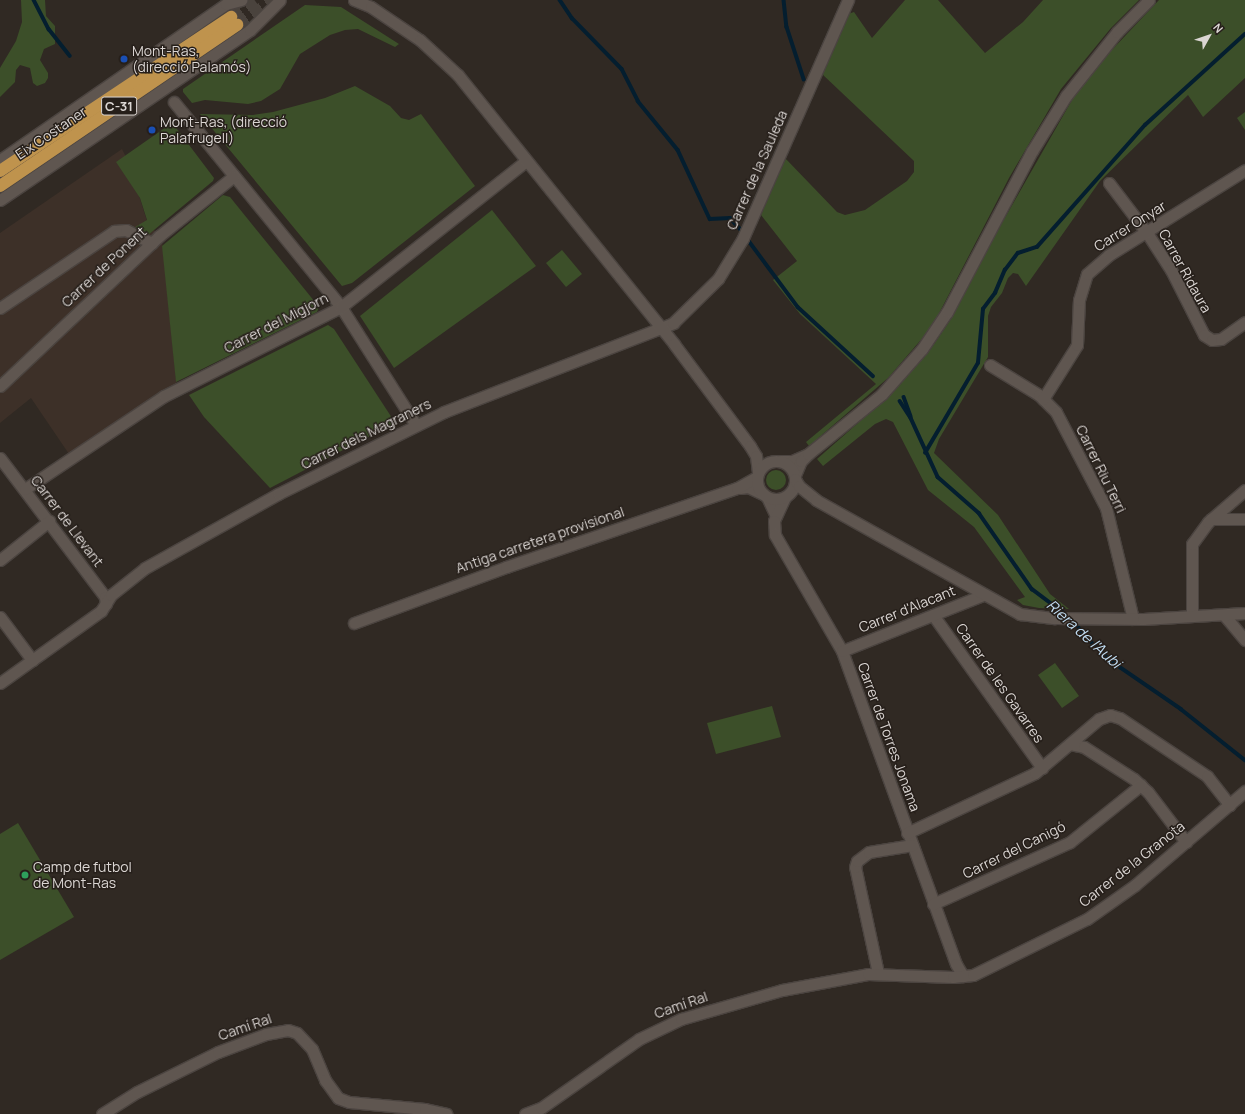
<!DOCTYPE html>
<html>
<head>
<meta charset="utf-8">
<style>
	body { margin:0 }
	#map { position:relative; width:1245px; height:1114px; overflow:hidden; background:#302923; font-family:Manrope,sans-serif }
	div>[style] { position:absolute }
	.built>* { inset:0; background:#3d3028 }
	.green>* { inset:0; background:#3c4f29 }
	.round { border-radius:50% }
	.stream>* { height:3.5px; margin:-1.75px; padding:0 1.75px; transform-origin:1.75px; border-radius:1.75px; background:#041e2f }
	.motorway-tunnel>* { height:12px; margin-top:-6px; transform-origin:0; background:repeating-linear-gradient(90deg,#4a433d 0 12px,transparent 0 18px) }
	.roads { filter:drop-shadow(1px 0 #4b4440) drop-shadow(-1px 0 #4b4440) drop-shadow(0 1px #4b4440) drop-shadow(0 -1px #4b4440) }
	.minor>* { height:11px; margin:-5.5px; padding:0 5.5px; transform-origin:5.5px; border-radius:5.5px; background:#5f5650 }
	.tertiary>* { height:11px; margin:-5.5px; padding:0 5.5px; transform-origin:5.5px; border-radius:5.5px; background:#5f5650 }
	.tertiary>.ring { margin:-5.5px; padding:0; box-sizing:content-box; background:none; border:11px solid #5f5650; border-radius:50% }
	.secondary>* { height:11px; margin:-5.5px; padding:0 5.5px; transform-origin:5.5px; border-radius:5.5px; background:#5f5650 }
	.motorway>* { height:12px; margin:-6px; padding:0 6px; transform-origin:6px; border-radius:6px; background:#bf934d }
	.dots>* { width:11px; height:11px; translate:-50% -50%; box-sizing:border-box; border:2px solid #261f1a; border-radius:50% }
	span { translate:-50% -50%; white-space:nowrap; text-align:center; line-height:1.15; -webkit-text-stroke:3px #261f1a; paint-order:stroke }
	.shield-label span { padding:1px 3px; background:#261f1a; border:1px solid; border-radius:3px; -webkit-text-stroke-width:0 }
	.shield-label { font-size:13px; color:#dbd6d3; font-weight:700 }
	.poi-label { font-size:14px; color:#dbd6d3 }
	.left { translate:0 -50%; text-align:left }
	.street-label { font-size:14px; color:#dbd6d3 }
	.water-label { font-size:15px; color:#c2def4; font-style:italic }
	.north { position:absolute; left:1189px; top:16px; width:40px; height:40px; -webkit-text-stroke:3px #261f1a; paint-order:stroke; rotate:50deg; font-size:11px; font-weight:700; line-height:16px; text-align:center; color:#dbd6d3 }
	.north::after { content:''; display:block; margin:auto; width:14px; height:18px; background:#dbd6d3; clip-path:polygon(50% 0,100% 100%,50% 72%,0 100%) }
</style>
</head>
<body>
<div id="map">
	<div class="built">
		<div style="clip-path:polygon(122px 149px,128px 161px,147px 221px,162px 240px,177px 389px,71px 457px,31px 398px,0 423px,0 233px)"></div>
	</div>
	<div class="green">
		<div style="clip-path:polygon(21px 0,45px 0,46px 16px,55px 26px,55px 44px,44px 49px,40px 60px,48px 73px,48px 78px,45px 83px,37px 86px,33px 83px,30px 68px,20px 65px,16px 70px,15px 82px,0 97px,0 68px,16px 41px,22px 22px)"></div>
		<div style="clip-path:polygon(905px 0,938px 0,985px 53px,1023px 22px,1043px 0,1139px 0,1111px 28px,1061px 89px,1009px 178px,932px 327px,888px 378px,809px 446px,806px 442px,876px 384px,800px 314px,773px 280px,797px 261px,761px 215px,785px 158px,837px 212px,845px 215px,865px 210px,907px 181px,914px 172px,914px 161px,822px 74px,848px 14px,854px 12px,872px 38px)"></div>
		<div style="clip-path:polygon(1159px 0,1245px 0,1245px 78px,1203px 117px,1188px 95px,1100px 181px,1026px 286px,1018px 274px,1013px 273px,1008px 278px,1002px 293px,991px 307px,988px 316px,988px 357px,939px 439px,934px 453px,998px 515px,1050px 594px,1069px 609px,1039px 608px,1023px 605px,1017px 600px,1025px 597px,974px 527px,928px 490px,893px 422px,886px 419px,875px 424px,823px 466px,817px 459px,883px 401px,930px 350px,951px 319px,983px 256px,1076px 93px,1109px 53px)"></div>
		<div style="clip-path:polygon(305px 5px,341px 7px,399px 44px,395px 47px,358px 29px,345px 30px,330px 35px,300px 54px,280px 89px,261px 101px,248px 104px,205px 100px,192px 103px,183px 92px,183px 89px)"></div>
		<div style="clip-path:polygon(355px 86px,390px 106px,401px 118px,409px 120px,421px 114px,475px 186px,352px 283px,342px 286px,200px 114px,253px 115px,273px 112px,325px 98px)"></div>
		<div style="clip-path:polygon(1245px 112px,1245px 130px,1237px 118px)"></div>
		<div style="clip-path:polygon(169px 125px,174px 125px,214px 178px,213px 181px,148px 235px,135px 227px,147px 220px,140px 198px,116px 162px)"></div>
		<div style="clip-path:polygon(223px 195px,230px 197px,319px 307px,317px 312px,176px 382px,162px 246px)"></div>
		<div style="clip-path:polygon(492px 210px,536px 266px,394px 368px,360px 316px)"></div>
		<div style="clip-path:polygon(562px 250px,582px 274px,566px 287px,546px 263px)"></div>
		<div style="clip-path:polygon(328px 325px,334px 329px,394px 421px,393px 424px,270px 488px,204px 417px,189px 395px)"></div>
		<div class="round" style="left:766px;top:470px;width:20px;height:20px"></div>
		<div style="clip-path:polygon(1055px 663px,1079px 696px,1062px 708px,1038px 675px)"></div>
		<div style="clip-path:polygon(772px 706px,781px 737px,716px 754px,707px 723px)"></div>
		<div style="clip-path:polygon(18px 823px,74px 917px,0 960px,0 834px)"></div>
	</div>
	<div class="stream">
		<div style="left:34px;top:0;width:33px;rotate:63deg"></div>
		<div style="left:49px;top:29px;width:34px;rotate:52deg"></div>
		<div style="left:560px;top:0;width:22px;rotate:56deg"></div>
		<div style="left:572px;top:18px;width:71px;rotate:45.6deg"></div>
		<div style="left:622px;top:69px;width:36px;rotate:63deg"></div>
		<div style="left:638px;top:101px;width:63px;rotate:50.8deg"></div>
		<div style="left:678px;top:150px;width:76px;rotate:65.1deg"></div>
		<div style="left:710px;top:219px;width:20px;rotate:-3deg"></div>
		<div style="left:730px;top:218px;width:19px;rotate:47deg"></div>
		<div style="left:784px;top:0;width:27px;rotate:84deg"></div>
		<div style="left:787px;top:27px;width:55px;rotate:71.9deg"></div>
		<div style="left:746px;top:237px;width:87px;rotate:53.4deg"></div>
		<div style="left:798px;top:307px;width:102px;rotate:42.6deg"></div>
		<div style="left:904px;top:397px;width:20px;rotate:70deg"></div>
		<div style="left:900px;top:401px;width:20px;rotate:57deg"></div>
		<div style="left:911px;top:418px;width:65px;rotate:65.4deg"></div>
		<div style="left:938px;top:477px;width:55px;rotate:41.3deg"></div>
		<div style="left:979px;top:513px;width:93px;rotate:55.1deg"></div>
		<div style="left:1032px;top:589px;width:45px;rotate:36.9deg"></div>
		<div style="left:925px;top:453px;width:104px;rotate:-59.5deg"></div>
		<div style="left:978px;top:363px;width:54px;rotate:-84.7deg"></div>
		<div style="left:983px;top:309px;width:20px;rotate:-53deg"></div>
		<div style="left:995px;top:293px;width:25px;rotate:-67deg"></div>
		<div style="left:1005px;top:270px;width:21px;rotate:-53deg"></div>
		<div style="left:1018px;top:253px;width:20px;rotate:-18deg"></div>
		<div style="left:1037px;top:247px;width:163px;rotate:-48.5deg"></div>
		<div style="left:1145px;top:125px;width:135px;rotate:-42.3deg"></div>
		<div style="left:1074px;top:621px;width:17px;rotate:54deg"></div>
		<div style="left:1084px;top:635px;width:37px;rotate:44deg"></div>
		<div style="left:1111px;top:661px;width:85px;rotate:34.4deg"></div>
		<div style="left:1181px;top:709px;width:82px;rotate:38.6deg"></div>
	</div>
	<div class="motorway-tunnel">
		<div style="left:231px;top:17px;width:29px;rotate:-35deg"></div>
		<div style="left:237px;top:25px;width:45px;rotate:-34deg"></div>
	</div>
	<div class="roads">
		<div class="minor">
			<div style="left:174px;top:102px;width:264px;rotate:50.8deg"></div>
			<div style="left:341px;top:307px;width:140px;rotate:57.6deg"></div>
			<div style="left:1109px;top:183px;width:63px;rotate:52.8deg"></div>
			<div style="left:1147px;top:233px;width:44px;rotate:57deg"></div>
			<div style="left:1171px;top:270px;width:73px;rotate:63.1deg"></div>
			<div style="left:1204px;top:335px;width:9px;rotate:32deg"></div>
			<div style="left:1212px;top:340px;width:9px;rotate:-6deg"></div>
			<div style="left:1221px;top:339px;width:29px;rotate:-35deg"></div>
			<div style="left:0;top:308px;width:138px;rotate:-34deg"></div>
			<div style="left:114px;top:231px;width:12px;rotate:-5deg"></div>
			<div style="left:126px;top:230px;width:29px;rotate:27deg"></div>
			<div style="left:990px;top:365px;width:57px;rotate:31.5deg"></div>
			<div style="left:1039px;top:395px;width:24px;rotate:45deg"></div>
			<div style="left:1056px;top:412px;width:108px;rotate:62.5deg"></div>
			<div style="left:1106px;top:508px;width:114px;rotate:76.3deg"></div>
			<div style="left:0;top:386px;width:219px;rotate:-43.3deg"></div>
			<div style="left:159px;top:236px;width:96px;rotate:-38.7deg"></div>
			<div style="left:1043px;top:399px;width:64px;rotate:-57.8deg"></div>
			<div style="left:1077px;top:345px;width:45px;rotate:-87.5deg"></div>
			<div style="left:1079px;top:300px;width:27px;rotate:-73deg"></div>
			<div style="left:1087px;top:274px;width:29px;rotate:-41deg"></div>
			<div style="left:1109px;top:255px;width:160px;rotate:-32deg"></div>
			<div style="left:0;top:458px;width:174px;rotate:52.9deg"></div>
			<div style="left:105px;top:597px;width:7px;rotate:82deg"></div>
			<div style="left:780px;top:461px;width:12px"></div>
			<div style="left:792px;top:461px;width:15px;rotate:-23deg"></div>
			<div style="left:795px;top:475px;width:15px;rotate:-67deg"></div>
			<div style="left:801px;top:461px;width:10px;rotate:-45deg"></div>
			<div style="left:808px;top:454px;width:95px;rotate:-39deg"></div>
			<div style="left:882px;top:394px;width:60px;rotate:-48.4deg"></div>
			<div style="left:922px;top:349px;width:45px;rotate:-56deg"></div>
			<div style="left:947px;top:312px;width:182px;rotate:-62.2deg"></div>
			<div style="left:1032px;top:151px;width:65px;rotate:-58.3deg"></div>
			<div style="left:1066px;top:96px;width:82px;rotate:-51.4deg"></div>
			<div style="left:1117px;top:32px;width:45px;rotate:-45deg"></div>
			<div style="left:740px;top:488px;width:8px;rotate:-7deg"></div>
			<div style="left:748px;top:487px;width:17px;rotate:25deg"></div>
			<div style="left:25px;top:489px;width:167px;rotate:-33.8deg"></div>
			<div style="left:164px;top:396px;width:198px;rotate:-26.7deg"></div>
			<div style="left:341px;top:307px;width:236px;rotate:-38.3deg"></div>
			<div style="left:767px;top:497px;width:21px;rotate:65deg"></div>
			<div style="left:785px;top:497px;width:26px;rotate:115deg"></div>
			<div style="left:774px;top:521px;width:14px;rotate:86deg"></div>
			<div style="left:775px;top:535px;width:134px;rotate:60deg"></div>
			<div style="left:842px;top:651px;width:333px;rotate:70deg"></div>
			<div style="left:956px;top:964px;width:14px;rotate:60deg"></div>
			<div style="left:1211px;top:519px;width:34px"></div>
			<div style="left:0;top:560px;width:63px;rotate:-38.5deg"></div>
			<div style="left:933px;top:615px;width:188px;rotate:54.5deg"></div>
			<div style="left:1192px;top:615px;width:71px;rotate:-90deg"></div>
			<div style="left:1192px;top:544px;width:27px;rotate:-54deg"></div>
			<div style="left:1208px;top:522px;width:49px;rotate:-40.9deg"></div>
			<div style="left:1224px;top:615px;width:33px;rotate:50deg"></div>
			<div style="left:0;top:617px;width:54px;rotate:53.3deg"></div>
			<div style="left:354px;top:623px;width:162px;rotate:-20.2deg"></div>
			<div style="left:506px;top:567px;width:244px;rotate:-18.9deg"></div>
			<div style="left:737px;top:488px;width:23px;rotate:-29deg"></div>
			<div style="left:842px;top:651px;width:152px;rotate:-21.7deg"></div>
			<div style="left:0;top:683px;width:124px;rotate:-35.5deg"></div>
			<div style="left:101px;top:611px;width:19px;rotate:-58deg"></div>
			<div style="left:111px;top:595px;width:43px;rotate:-38.5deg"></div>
			<div style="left:145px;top:568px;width:152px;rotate:-29.1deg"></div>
			<div style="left:278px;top:494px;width:185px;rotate:-26.3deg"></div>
			<div style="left:444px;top:412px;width:246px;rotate:-21.2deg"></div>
			<div style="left:673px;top:323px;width:63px;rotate:-44.4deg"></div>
			<div style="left:718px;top:279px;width:48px;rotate:-58.6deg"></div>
			<div style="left:743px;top:238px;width:260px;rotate:-66.2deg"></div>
			<div style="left:1070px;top:744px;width:14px;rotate:12deg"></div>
			<div style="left:1084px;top:747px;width:59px;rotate:32.6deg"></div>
			<div style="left:1134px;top:779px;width:19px;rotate:43deg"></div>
			<div style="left:1148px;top:792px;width:63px;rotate:52.8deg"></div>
			<div style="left:907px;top:833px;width:141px;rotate:-25.1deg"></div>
			<div style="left:1035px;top:773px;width:84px;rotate:-40.2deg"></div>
			<div style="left:1099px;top:719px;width:12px;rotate:-20deg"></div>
			<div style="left:1110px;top:715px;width:10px;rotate:17deg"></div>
			<div style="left:1120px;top:718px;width:105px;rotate:33.7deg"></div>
			<div style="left:1207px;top:776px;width:37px;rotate:52deg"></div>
			<div style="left:933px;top:904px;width:150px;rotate:-24.3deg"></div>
			<div style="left:1070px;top:842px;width:91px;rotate:-38.8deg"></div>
			<div style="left:878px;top:973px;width:108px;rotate:-102.2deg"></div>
			<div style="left:855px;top:867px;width:6px;rotate:-72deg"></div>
			<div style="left:857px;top:861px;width:15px;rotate:-37deg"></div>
			<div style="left:869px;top:852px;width:44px;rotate:-9.2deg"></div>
			<div style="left:102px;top:1114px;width:41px;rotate:-32.2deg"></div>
			<div style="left:137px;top:1092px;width:90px;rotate:-26.3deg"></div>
			<div style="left:218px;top:1052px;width:51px;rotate:-20.6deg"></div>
			<div style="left:266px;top:1034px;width:22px;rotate:-10deg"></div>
			<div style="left:288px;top:1030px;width:9px;rotate:18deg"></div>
			<div style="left:297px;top:1033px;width:22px;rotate:47deg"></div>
			<div style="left:312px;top:1049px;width:34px;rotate:67deg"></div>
			<div style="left:325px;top:1080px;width:22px;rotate:54deg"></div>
			<div style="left:338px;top:1098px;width:12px;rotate:20deg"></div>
			<div style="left:349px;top:1102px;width:76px;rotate:5.3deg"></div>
			<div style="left:425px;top:1109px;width:22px;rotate:13deg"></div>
			<div style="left:525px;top:1114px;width:17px;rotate:-21deg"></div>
			<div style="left:541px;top:1108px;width:120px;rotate:-35.1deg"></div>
			<div style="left:639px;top:1039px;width:47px;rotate:-25.5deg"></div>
			<div style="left:681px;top:1019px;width:105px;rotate:-16deg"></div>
			<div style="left:782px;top:990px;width:87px;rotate:-10.5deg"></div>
			<div style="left:868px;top:974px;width:85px;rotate:2deg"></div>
			<div style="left:953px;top:977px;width:20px;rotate:-6deg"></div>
			<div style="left:973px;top:975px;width:127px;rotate:-26.2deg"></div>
			<div style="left:1087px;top:919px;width:59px;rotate:-35.3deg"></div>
			<div style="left:1135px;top:885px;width:145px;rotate:-40.5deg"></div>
		</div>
		<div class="tertiary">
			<div style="left:354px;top:0;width:18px;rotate:22deg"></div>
			<div style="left:371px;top:7px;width:59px;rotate:34deg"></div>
			<div style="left:420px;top:40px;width:52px;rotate:42.6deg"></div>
			<div style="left:458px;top:75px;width:345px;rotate:51.2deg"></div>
			<div style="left:674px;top:344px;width:127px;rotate:53.3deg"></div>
			<div style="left:750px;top:446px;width:12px;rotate:59deg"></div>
			<div style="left:756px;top:456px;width:17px;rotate:83deg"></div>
			<div class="ring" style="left:757px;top:461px;width:27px;height:27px"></div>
			<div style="left:795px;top:479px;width:8px;rotate:60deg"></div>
			<div style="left:799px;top:486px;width:22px;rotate:39deg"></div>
			<div style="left:816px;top:500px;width:234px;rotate:29.2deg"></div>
			<div style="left:1020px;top:614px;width:35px;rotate:7deg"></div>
			<div style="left:1055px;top:618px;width:88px;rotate:0.7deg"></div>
			<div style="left:1143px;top:619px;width:102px;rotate:-3.4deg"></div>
		</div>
		<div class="secondary">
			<div style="left:0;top:160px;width:275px;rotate:-34.6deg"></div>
			<div style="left:226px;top:4px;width:16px;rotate:-15deg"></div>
			<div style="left:0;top:200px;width:302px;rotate:-34.2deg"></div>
			<div style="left:250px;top:30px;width:42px;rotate:-45deg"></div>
		</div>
		<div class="motorway">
			<div style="left:0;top:171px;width:278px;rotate:-33.7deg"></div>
			<div style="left:0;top:186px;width:287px;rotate:-34.2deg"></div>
		</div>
	</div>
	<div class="dots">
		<div style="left:124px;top:59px;background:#1a4fb4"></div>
		<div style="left:152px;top:130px;background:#1a4fb4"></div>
		<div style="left:25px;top:875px;background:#2e9e5b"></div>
	</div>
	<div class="shield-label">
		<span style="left:119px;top:106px">C-31</span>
	</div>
	<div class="poi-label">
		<span class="left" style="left:132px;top:59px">Mont-Ras,<br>(direcció Palamós)</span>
		<span class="left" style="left:160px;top:130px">Mont-Ras, (direcció<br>Palafrugell)</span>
		<span class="left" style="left:33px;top:875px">Camp de futbol<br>de Mont-Ras</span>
	</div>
	<div class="street-label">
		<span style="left:51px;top:133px;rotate:-34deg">Eix Costaner</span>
		<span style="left:757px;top:170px;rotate:-66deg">Carrer de la Sauleda</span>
		<span style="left:1130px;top:226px;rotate:-32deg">Carrer Onyar</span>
		<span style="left:104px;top:267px;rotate:-43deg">Carrer de Ponent</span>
		<span style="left:1185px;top:271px;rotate:61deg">Carrer Ridaura</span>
		<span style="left:276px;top:323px;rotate:-27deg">Carrer del Migjorn</span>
		<span style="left:366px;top:434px;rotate:-26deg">Carrer dels Magraners</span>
		<span style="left:1101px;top:469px;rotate:64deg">Carrer Riu Terri</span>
		<span style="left:67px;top:521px;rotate:53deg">Carrer de Llevant</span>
		<span style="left:540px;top:540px;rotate:-19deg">Antiga carretera provisional</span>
		<span style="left:907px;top:609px;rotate:-22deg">Carrer d'Alacant</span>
		<span style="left:1000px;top:683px;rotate:55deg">Carrer de les Gavarres</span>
		<span style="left:889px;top:737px;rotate:70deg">Carrer de Torres Jonama</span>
		<span style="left:1014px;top:850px;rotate:-26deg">Carrer del Canigó</span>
		<span style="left:1132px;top:864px;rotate:-38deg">Carrer de la Granota</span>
		<span style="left:681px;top:1005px;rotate:-19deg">Camí Ral</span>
		<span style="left:245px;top:1027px;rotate:-19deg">Camí Ral</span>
	</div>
	<div class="water-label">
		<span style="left:1084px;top:634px;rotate:42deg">Riera de l'Aubi</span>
	</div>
	<div class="north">N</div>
</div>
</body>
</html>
